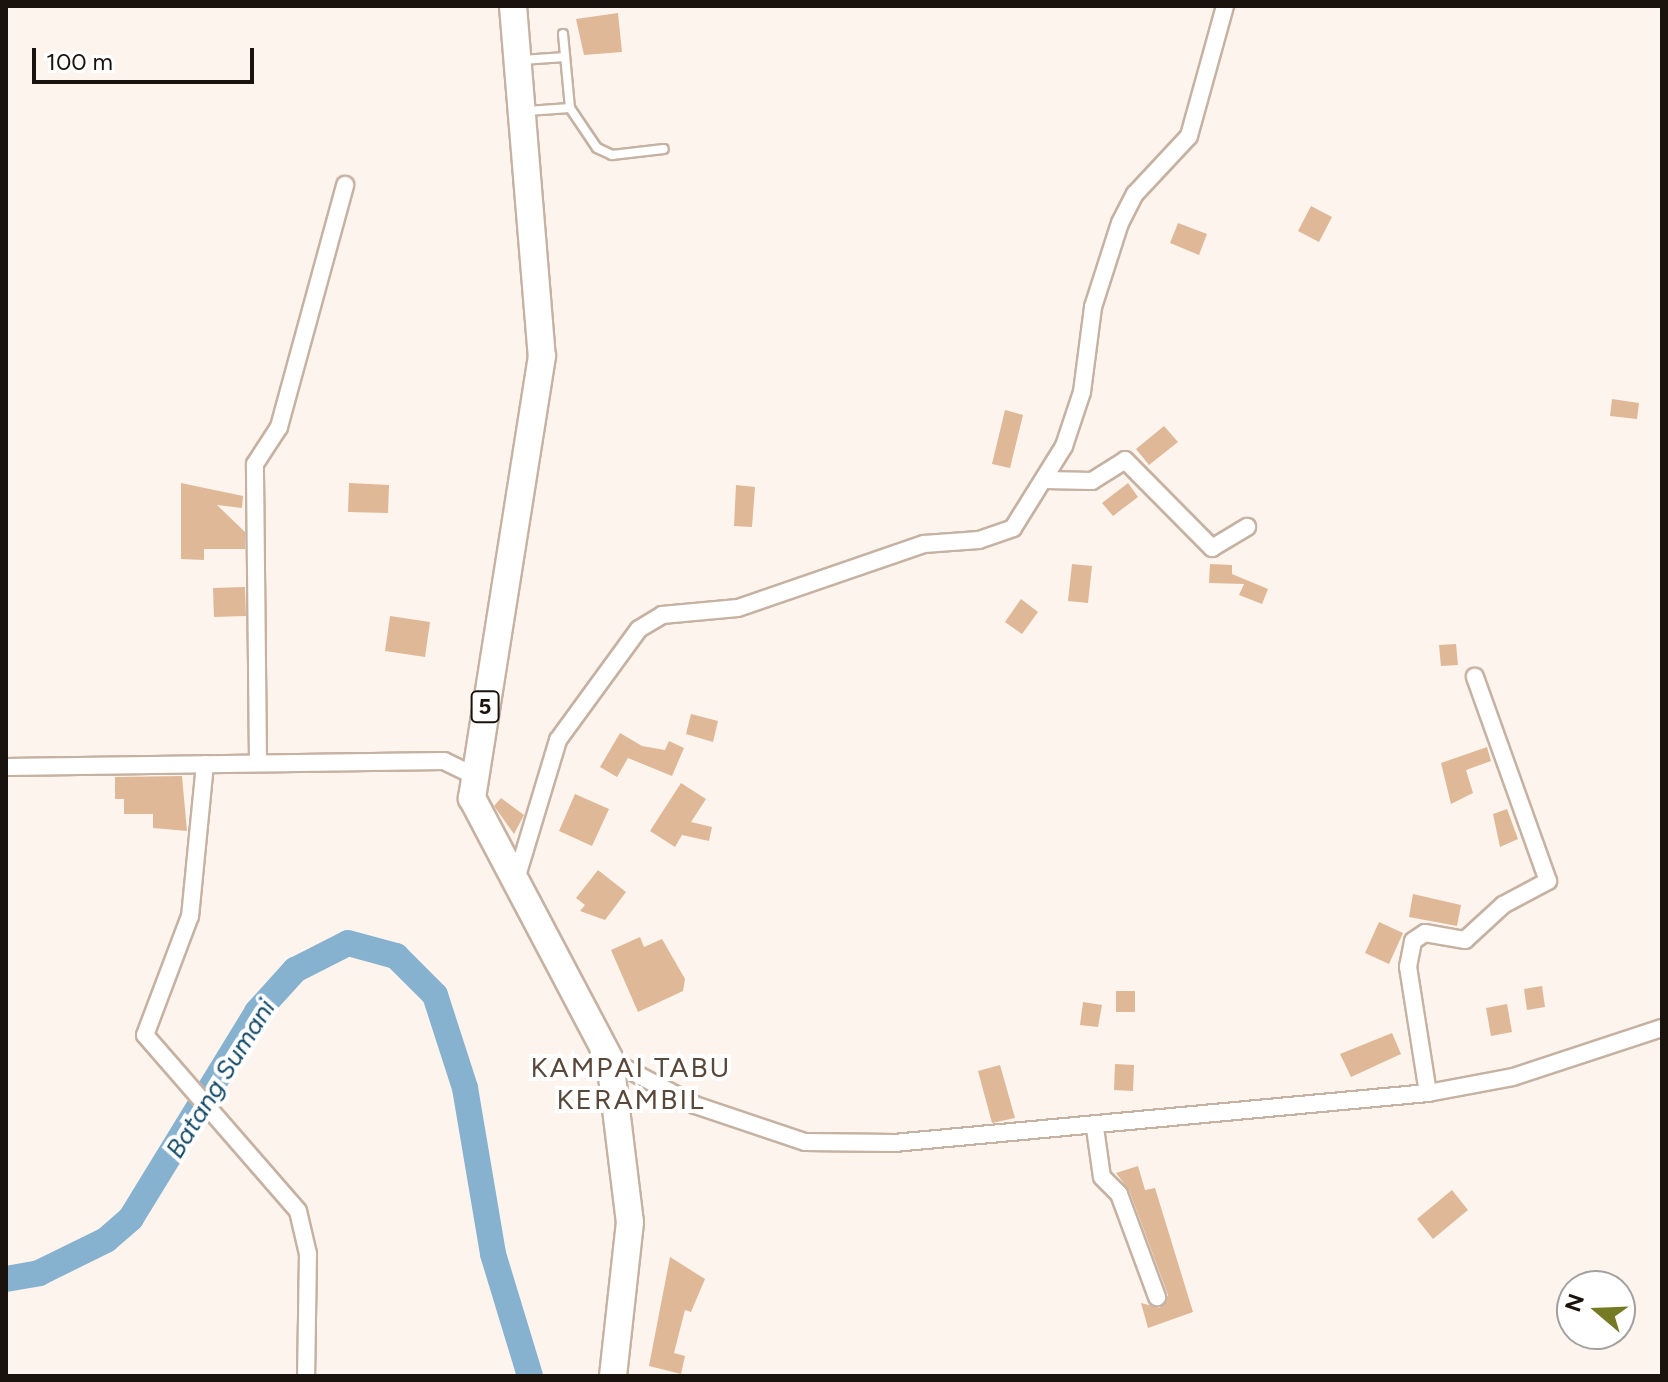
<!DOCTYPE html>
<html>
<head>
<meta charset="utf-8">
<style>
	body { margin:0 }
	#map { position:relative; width:1668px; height:1382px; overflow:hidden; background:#fdf4ee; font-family:Figtree,sans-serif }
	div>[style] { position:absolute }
	.river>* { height:26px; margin:-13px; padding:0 13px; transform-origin:13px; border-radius:13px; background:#86b2cf }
	.building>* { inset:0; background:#dfb897 }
	.roads { filter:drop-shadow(2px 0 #c6b2a2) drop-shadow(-2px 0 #c6b2a2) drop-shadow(0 2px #c6b2a2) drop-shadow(0 -2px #c6b2a2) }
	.service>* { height:8px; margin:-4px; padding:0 4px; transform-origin:4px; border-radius:4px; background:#fff }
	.minor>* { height:16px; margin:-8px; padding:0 8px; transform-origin:8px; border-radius:8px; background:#fff }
	.trunk>* { height:26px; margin:-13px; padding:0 13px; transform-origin:13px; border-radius:13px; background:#fff }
	span { translate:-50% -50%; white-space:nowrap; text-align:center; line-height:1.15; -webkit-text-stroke:8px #fff; paint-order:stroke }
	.shield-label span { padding:2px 6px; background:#fff; border:2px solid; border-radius:6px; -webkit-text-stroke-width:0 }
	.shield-label { font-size:22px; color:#1a130d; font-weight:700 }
	.water-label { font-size:26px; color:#134a68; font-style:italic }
	.quarter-label { font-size:28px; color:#59483a; letter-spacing:2px }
	.frame { position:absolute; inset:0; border:8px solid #1a130d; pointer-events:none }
	.north { position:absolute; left:1556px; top:1270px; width:80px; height:80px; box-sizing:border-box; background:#fff; border:2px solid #a3a19e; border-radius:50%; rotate:289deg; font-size:22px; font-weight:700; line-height:32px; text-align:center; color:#1a130d }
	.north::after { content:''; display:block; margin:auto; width:28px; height:36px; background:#757b25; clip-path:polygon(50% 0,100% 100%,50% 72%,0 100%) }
	.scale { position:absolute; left:32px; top:48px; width:222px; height:36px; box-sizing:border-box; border:4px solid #1a130d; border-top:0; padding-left:10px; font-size:24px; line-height:28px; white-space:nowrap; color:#1a130d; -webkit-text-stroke:6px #fff; paint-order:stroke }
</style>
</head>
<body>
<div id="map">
	<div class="river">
		<div style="left:6px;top:1279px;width:34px;rotate:-10deg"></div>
		<div style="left:39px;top:1273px;width:75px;rotate:-26.2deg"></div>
		<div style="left:106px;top:1240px;width:33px;rotate:-41deg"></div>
		<div style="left:131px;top:1218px;width:241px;rotate:-58.5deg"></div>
		<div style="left:257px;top:1012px;width:57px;rotate:-47.9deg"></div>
		<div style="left:295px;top:970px;width:59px;rotate:-27deg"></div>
		<div style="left:348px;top:943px;width:50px;rotate:15.2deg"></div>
		<div style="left:396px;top:956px;width:55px;rotate:45deg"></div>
		<div style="left:435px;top:995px;width:98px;rotate:72.1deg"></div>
		<div style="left:465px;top:1088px;width:168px;rotate:80.4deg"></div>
		<div style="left:493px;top:1254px;width:127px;rotate:73.1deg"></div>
	</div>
	<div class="building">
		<div style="clip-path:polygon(618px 13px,622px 52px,584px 55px,576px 19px)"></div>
		<div style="clip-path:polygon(1311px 206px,1332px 217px,1319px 242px,1298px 231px)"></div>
		<div style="clip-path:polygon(1178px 223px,1207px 234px,1199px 255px,1170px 243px)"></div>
		<div style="clip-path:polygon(1612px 399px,1639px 403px,1637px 419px,1610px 416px)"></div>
		<div style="clip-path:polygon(1005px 410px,1023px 415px,1010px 468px,992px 464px)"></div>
		<div style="clip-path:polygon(1164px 426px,1178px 442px,1149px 465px,1136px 449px)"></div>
		<div style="clip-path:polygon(181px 483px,243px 496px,242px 508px,217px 505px,245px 532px,245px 549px,204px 549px,204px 560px,181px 559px)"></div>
		<div style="clip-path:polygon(349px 483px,389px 485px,388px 513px,348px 512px)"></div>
		<div style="clip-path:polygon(1128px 483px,1138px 497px,1113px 516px,1102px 503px)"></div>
		<div style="clip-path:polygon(736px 485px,755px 487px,752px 527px,734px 526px)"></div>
		<div style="clip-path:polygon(1072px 564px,1092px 566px,1088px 603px,1068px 601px)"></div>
		<div style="clip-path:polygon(1210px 564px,1232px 565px,1232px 574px,1268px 589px,1262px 604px,1239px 595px,1244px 584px,1209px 583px)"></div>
		<div style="clip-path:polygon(245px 587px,246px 616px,214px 617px,213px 588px)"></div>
		<div style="clip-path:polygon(1021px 599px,1038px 612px,1022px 634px,1005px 622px)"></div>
		<div style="clip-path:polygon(390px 616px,430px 622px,425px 657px,385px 651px)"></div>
		<div style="clip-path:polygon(1456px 644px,1458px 665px,1441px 666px,1439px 645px)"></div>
		<div style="clip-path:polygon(691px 714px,718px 721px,713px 742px,686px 734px)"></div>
		<div style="clip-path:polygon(620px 733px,642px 746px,665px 750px,669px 741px,684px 748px,672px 776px,628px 758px,617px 777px,600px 767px)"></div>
		<div style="clip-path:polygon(1487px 747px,1491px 761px,1466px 770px,1473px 793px,1451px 804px,1441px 763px)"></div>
		<div style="clip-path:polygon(182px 776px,187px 831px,153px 828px,153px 814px,124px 814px,124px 799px,115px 799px,115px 777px)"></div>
		<div style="clip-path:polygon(681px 783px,706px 799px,691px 822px,712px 827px,709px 841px,682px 835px,675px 847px,650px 831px)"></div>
		<div style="clip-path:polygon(575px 794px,609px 809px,592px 846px,559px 831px)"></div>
		<div style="clip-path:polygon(501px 798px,524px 815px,514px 834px,494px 806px)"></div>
		<div style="clip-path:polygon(1507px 809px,1518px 839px,1500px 847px,1493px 814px)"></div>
		<div style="clip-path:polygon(598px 870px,626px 892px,605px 920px,580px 911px,585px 905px,576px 898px)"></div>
		<div style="clip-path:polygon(1413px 894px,1461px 905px,1457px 926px,1409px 917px)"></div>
		<div style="clip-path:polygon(1379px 922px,1403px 933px,1389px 964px,1365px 953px)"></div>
		<div style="clip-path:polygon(640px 937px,644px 947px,662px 939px,685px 979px,683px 991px,638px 1012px,611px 950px)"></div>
		<div style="clip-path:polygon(1542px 986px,1545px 1007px,1527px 1010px,1524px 989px)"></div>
		<div style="clip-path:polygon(1116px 991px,1135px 991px,1135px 1012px,1116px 1012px)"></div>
		<div style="clip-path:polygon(1083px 1002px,1102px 1005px,1098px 1027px,1080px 1025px)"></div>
		<div style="clip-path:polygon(1507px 1004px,1512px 1032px,1491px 1036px,1486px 1008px)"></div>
		<div style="clip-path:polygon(1392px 1033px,1401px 1054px,1351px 1077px,1340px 1054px)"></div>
		<div style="clip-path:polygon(1115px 1064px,1134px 1065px,1133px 1091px,1114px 1090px)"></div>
		<div style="clip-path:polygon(1000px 1065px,1015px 1118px,992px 1123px,978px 1071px)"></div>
		<div style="clip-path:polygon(1138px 1166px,1145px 1190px,1155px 1188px,1193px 1312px,1148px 1328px,1141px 1303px,1160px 1308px,1168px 1295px,1129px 1190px,1116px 1173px)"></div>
		<div style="clip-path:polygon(1452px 1190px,1468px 1210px,1433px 1239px,1417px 1219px)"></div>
		<div style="clip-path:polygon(670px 1257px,705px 1279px,691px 1312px,685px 1310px,674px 1353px,685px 1356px,681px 1374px,649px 1366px)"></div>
	</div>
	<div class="roads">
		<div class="service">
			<div style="left:563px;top:34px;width:74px;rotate:84.6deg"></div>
			<div style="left:570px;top:108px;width:48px;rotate:56deg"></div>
			<div style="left:597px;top:148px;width:17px;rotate:25deg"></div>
			<div style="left:612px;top:155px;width:52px;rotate:-6.6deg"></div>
			<div style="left:522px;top:60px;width:43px;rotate:-4deg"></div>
			<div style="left:527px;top:111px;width:43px;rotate:-4deg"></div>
		</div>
		<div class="minor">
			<div style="left:1046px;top:480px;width:46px;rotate:1.2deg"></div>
			<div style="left:1092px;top:481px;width:39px;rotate:-32deg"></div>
			<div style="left:1125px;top:460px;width:124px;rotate:45.3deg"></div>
			<div style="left:1212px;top:548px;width:41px;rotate:-31deg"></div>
			<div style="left:258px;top:760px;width:296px;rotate:-90.6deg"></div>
			<div style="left:255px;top:464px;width:44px;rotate:-57deg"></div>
			<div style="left:279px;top:427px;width:251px;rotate:-74.7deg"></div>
			<div style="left:205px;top:764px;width:153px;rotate:95.6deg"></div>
			<div style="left:190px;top:916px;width:127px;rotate:110.7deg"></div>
			<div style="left:145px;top:1035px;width:233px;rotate:49deg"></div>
			<div style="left:298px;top:1211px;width:44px;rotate:76.9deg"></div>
			<div style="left:308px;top:1254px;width:122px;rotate:90.9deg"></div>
			<div style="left:6px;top:767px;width:438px;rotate:-0.8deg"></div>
			<div style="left:444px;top:761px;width:32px;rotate:26deg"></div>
			<div style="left:517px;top:876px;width:142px;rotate:-73.2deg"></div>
			<div style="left:558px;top:740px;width:137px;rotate:-53.9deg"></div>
			<div style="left:639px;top:629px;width:27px;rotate:-31deg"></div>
			<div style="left:662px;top:615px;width:76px;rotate:-5.3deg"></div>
			<div style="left:738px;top:608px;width:197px;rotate:-19deg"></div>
			<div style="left:924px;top:544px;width:55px;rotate:-4.2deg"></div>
			<div style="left:979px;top:540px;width:36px;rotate:-19deg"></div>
			<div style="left:1013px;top:528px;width:97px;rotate:-58.1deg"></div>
			<div style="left:1064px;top:446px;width:57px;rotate:-71.6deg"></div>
			<div style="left:1082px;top:392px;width:86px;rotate:-82.6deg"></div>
			<div style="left:1093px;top:307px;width:88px;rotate:-72.2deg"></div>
			<div style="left:1120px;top:223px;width:33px;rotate:-63deg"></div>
			<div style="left:1135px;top:194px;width:79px;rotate:-47deg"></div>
			<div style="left:1189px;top:136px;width:135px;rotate:-74.5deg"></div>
			<div style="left:610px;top:1060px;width:96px;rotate:27.9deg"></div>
			<div style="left:695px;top:1105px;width:116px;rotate:18.6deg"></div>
			<div style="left:805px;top:1142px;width:89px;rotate:0.6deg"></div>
			<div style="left:894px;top:1143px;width:536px;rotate:-5.35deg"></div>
			<div style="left:1428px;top:1093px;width:86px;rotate:-10.7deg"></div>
			<div style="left:1513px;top:1077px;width:157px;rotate:-18.2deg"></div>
			<div style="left:1428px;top:1093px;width:128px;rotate:-99deg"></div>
			<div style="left:1408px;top:967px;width:26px;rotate:-79deg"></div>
			<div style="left:1413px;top:941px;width:14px;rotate:-34deg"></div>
			<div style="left:1425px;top:933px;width:41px;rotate:9.9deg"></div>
			<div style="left:1465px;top:940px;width:52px;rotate:-42.6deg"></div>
			<div style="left:1503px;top:905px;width:51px;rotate:-28.1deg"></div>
			<div style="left:1548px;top:881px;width:217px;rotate:-109.7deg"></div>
			<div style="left:1095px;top:1128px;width:49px;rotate:81.9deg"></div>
			<div style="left:1102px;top:1177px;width:24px;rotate:45deg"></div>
			<div style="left:1119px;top:1194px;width:110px;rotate:69.7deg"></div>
		</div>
		<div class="trunk">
			<div style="left:513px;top:6px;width:351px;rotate:85.3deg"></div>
			<div style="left:542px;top:356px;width:448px;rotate:99deg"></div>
			<div style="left:472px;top:798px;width:296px;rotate:62.2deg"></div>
			<div style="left:610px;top:1060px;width:163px;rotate:83deg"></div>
			<div style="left:630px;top:1222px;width:155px;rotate:96.3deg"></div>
		</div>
	</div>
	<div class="shield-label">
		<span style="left:485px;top:707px">5</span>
	</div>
	<div class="water-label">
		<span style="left:221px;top:1079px;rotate:-58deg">Batang Sumani</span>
	</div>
	<div class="quarter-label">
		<span style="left:631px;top:1083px">KAMPAI TABU<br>KERAMBIL</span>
	</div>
	<div class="frame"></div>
	<div class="north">N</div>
	<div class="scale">100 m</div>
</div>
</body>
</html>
